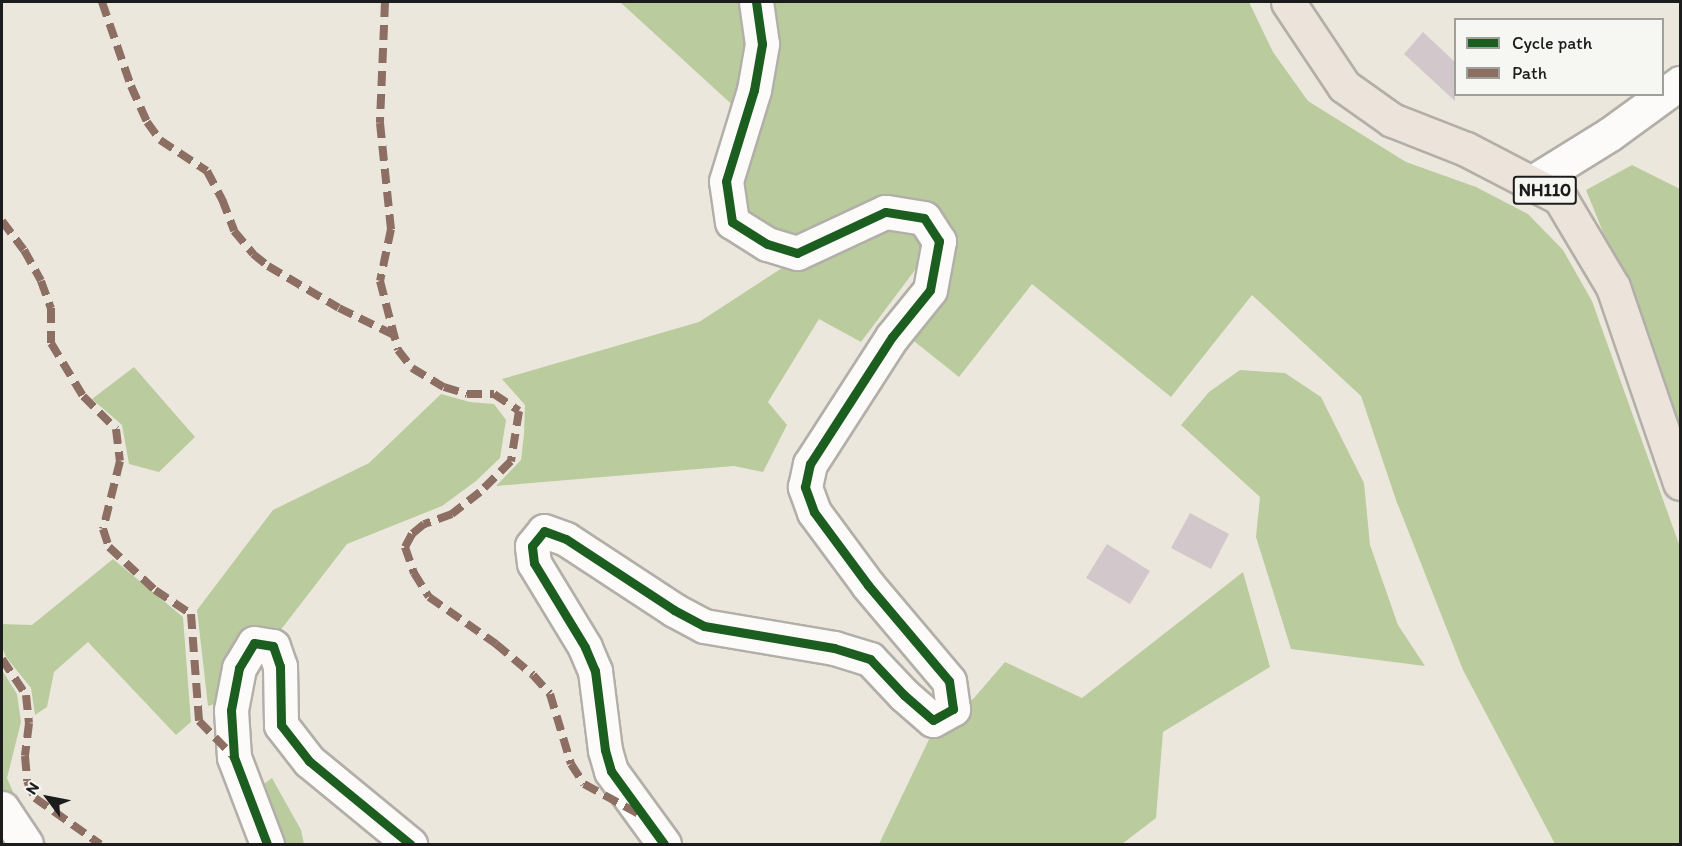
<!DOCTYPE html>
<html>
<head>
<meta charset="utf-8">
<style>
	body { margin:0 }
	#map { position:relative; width:1682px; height:846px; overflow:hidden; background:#ece7dd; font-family:Itim,sans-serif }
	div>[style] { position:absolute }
	.forest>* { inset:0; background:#bacc9e }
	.building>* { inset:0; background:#d2c8cc }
	.roads { filter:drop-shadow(2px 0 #b2afa9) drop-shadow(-2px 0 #b2afa9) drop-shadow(0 2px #b2afa9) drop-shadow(0 -2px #b2afa9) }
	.minor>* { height:33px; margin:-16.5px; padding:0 16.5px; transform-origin:16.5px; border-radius:16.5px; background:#fcfbfa }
	.trunk>* { height:33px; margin:-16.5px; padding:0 16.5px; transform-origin:16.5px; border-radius:16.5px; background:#ece4da }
	.quiet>* { height:8px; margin-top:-4px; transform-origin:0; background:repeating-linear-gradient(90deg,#8d6e63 0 15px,transparent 0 23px) }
	.cycleway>* { height:9px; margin:-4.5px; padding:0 4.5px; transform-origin:4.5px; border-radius:4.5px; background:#1b5e20 }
	span { translate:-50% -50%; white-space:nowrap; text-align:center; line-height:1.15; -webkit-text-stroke:5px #f6f6f2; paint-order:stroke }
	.shield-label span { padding:2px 4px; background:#f6f6f2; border:2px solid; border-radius:4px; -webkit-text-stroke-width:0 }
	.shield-label { font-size:18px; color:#1c1c1c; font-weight:700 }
	.frame { position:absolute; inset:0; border:3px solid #1c1c1c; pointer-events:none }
	.legend { position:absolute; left:1454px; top:18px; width:210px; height:78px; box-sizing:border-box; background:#f6f6f2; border:2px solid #9f9f9c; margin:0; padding:8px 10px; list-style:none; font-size:18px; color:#1c1c1c }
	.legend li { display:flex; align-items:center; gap:12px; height:30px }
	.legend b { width:30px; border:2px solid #9f9f9c }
	.north { position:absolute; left:18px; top:768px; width:60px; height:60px; -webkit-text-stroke:4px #f6f6f2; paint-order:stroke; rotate:302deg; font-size:16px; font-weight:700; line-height:24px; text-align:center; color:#1c1c1c }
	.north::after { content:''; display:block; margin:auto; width:21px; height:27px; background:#1c1c1c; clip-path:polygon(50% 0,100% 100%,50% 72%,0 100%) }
</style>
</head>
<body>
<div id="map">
	<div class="forest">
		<div style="clip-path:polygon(620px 2px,747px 2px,750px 5px,739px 111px)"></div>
		<div style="clip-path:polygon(767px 2px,1249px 2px,1273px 52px,1308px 101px,1406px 162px,1476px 187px,1528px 214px,1563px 250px,1592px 301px,1680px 547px,1680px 844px,1555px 844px,1463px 670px,1396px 500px,1361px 396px,1252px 295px,1171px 397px,1032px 284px,959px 377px,905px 334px,936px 293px,927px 212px,796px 245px,737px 220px)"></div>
		<div style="clip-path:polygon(1632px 165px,1680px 189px,1680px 442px,1626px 289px,1586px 190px)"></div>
		<div style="clip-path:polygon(887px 218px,913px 228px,924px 258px,861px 342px,819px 319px,768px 402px,787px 425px,763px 472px,734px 466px,496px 486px,521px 460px,524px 434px,525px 405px,502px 379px,699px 322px,796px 259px)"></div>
		<div style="clip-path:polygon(134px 367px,195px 437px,159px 472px,129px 464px,122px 425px,92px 399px)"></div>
		<div style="clip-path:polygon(1240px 370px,1285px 373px,1321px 397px,1364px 483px,1370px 545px,1398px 625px,1425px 666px,1291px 649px,1256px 537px,1260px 497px,1181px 425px,1209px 392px)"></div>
		<div style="clip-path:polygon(441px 394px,470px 402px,494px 404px,506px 420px,500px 458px,476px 481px,442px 506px,347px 544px,276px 636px,218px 703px,208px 706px,197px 610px,273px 510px,369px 463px)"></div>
		<div style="clip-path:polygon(113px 559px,183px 617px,191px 722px,176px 735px,88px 642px,54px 672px,47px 707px,35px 715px,31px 688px,6px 657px,2px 647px,2px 624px,32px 625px)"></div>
		<div style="clip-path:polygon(1243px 572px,1270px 667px,1163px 732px,1156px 818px,1122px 844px,879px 844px,933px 731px,974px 698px,1005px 662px,1082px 698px)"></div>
		<div style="clip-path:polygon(2px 670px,17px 694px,21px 722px,7px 778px,23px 815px,47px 844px,38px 844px,2px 792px)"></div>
		<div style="clip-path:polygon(272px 778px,301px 830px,304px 844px,276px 844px,256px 790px)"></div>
	</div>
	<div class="building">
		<div style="clip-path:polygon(1423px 32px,1455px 62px,1455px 101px,1404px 54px)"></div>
		<div style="clip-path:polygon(1190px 513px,1229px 534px,1211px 569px,1171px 548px)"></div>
		<div style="clip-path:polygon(1107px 544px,1150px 571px,1130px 604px,1086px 578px)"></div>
	</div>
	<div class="roads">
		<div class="minor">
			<div style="left:1531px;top:183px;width:93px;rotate:-31.8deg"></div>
			<div style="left:1610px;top:134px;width:87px;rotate:-36.1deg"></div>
			<div style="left:2px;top:808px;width:43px;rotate:56.3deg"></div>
			<div style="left:267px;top:844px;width:93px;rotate:-110.8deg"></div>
			<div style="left:234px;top:757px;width:47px;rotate:-93.7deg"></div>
			<div style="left:231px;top:710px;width:43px;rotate:-79.2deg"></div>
			<div style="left:239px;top:668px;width:29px;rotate:-59deg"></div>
			<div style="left:254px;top:643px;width:19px;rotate:9deg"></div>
			<div style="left:273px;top:646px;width:21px;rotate:71deg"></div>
			<div style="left:280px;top:666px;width:59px;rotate:89deg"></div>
			<div style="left:281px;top:725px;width:46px;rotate:52.1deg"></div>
			<div style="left:309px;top:761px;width:131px;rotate:39.4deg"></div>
			<div style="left:664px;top:844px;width:90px;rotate:-126deg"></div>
			<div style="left:611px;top:771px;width:22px;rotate:-106deg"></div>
			<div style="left:605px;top:750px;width:80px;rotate:-97.2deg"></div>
			<div style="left:595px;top:671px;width:26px;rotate:-113deg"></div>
			<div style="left:585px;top:647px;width:98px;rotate:-121.3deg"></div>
			<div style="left:534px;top:563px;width:17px;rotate:-97deg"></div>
			<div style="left:532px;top:546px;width:19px;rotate:-51deg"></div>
			<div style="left:544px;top:531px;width:23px;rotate:20deg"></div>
			<div style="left:566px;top:539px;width:129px;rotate:33.3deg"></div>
			<div style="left:674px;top:610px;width:34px;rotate:28deg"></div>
			<div style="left:704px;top:626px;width:132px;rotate:9.6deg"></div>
			<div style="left:834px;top:648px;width:38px;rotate:17deg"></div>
			<div style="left:870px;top:659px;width:50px;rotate:46.6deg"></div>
			<div style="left:904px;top:695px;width:38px;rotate:41deg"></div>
			<div style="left:933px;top:720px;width:23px;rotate:-29deg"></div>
			<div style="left:953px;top:709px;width:28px;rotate:-98deg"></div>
			<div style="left:949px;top:681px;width:126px;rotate:-130.2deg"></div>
			<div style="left:868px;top:585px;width:91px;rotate:-126.5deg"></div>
			<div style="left:814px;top:512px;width:27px;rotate:-110deg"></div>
			<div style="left:805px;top:487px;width:24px;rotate:-78deg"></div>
			<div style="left:810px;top:464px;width:151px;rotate:-57.2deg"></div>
			<div style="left:892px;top:337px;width:60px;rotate:-51deg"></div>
			<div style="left:930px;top:290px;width:50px;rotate:-79.6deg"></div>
			<div style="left:939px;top:241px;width:27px;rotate:-123deg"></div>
			<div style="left:924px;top:218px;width:39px;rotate:-171deg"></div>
			<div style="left:885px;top:212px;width:97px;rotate:155deg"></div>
			<div style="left:797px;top:253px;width:31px;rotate:-163deg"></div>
			<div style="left:767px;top:244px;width:41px;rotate:-147.8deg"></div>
			<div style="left:732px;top:222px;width:41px;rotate:-98.3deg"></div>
			<div style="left:726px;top:181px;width:95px;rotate:-72.9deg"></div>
			<div style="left:754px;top:90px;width:47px;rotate:-80.1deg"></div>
			<div style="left:762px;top:44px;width:42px;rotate:-98.1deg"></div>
		</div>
		<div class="trunk">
			<div style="left:1288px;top:2px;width:101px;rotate:56.3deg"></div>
			<div style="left:1344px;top:86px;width:59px;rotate:35.3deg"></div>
			<div style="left:1392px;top:120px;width:79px;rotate:21.4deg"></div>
			<div style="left:1466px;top:149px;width:106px;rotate:27.5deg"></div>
			<div style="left:1560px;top:198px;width:104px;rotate:59.2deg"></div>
			<div style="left:1613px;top:287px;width:207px;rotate:71.1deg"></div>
		</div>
	</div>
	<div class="quiet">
		<div style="left:102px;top:2px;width:89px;rotate:71deg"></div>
		<div style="left:131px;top:86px;width:39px;rotate:66deg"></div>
		<div style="left:147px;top:122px;width:22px;rotate:54deg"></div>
		<div style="left:160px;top:140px;width:56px;rotate:33.4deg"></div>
		<div style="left:207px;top:171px;width:32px;rotate:62deg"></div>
		<div style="left:222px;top:199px;width:34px;rotate:69deg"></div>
		<div style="left:234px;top:231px;width:30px;rotate:50deg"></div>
		<div style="left:253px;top:254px;width:19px;rotate:39deg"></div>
		<div style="left:268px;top:266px;width:82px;rotate:30.6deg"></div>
		<div style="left:339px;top:308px;width:61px;rotate:26.1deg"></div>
		<div style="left:385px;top:2px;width:121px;rotate:92.4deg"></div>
		<div style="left:380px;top:123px;width:107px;rotate:84.1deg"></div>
		<div style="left:391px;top:229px;width:53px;rotate:101.9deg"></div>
		<div style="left:380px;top:281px;width:71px;rotate:75.4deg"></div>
		<div style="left:398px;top:350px;width:23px;rotate:52deg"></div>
		<div style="left:412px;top:368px;width:37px;rotate:31deg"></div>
		<div style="left:444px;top:387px;width:24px;rotate:17deg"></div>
		<div style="left:467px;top:394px;width:27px"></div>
		<div style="left:494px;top:394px;width:30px;rotate:34deg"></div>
		<div style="left:519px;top:411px;width:51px;rotate:99.1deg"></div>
		<div style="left:511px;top:461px;width:44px;rotate:135deg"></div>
		<div style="left:480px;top:492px;width:36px;rotate:142deg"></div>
		<div style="left:452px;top:514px;width:30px;rotate:160deg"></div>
		<div style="left:424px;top:524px;width:16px;rotate:140deg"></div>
		<div style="left:412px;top:534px;width:15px;rotate:118deg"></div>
		<div style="left:405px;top:547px;width:28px;rotate:71deg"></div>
		<div style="left:414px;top:573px;width:28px;rotate:58deg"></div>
		<div style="left:429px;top:597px;width:82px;rotate:35deg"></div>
		<div style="left:496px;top:644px;width:48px;rotate:40deg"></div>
		<div style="left:533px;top:675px;width:25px;rotate:48deg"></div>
		<div style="left:550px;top:694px;width:73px;rotate:73.3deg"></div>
		<div style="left:571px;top:764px;width:24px;rotate:57deg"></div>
		<div style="left:584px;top:784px;width:63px;rotate:28.6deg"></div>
		<div style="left:2px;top:221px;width:36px;rotate:53deg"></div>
		<div style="left:24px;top:250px;width:35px;rotate:61deg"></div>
		<div style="left:41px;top:281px;width:29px;rotate:70deg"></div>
		<div style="left:51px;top:308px;width:35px;rotate:90deg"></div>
		<div style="left:51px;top:343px;width:62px;rotate:58.9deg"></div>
		<div style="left:83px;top:396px;width:47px;rotate:45deg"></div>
		<div style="left:116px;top:429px;width:32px;rotate:83deg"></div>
		<div style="left:120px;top:461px;width:70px;rotate:104deg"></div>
		<div style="left:103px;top:529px;width:19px;rotate:72deg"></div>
		<div style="left:109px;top:547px;width:63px;rotate:43.1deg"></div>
		<div style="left:155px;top:590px;width:43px;rotate:33.7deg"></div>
		<div style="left:191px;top:614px;width:107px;rotate:85.7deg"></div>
		<div style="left:199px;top:721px;width:50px;rotate:45.8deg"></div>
		<div style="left:2px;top:659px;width:43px;rotate:56.3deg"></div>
		<div style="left:26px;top:695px;width:28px;rotate:84deg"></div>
		<div style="left:29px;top:723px;width:33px;rotate:97deg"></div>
		<div style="left:25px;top:756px;width:25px;rotate:85deg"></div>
		<div style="left:27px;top:781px;width:19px;rotate:65deg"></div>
		<div style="left:35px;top:798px;width:80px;rotate:35.3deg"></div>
	</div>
	<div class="cycleway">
		<div style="left:267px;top:844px;width:93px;rotate:-110.8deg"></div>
		<div style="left:234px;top:757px;width:47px;rotate:-93.7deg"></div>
		<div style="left:231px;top:710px;width:43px;rotate:-79.2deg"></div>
		<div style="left:239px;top:668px;width:29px;rotate:-59deg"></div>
		<div style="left:254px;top:643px;width:19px;rotate:9deg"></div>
		<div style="left:273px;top:646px;width:21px;rotate:71deg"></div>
		<div style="left:280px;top:666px;width:59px;rotate:89deg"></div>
		<div style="left:281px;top:725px;width:46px;rotate:52.1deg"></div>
		<div style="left:309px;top:761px;width:131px;rotate:39.4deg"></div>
		<div style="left:664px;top:844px;width:90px;rotate:-126deg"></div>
		<div style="left:611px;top:771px;width:22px;rotate:-106deg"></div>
		<div style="left:605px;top:750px;width:80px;rotate:-97.2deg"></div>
		<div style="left:595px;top:671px;width:26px;rotate:-113deg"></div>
		<div style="left:585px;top:647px;width:98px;rotate:-121.3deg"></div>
		<div style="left:534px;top:563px;width:17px;rotate:-97deg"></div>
		<div style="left:532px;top:546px;width:19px;rotate:-51deg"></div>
		<div style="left:544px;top:531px;width:23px;rotate:20deg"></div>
		<div style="left:566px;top:539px;width:129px;rotate:33.3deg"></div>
		<div style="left:674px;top:610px;width:34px;rotate:28deg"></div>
		<div style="left:704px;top:626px;width:132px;rotate:9.6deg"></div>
		<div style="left:834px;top:648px;width:38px;rotate:17deg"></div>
		<div style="left:870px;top:659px;width:50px;rotate:46.6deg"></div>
		<div style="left:904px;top:695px;width:38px;rotate:41deg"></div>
		<div style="left:933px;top:720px;width:23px;rotate:-29deg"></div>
		<div style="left:953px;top:709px;width:28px;rotate:-98deg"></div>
		<div style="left:949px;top:681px;width:126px;rotate:-130.2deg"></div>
		<div style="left:868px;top:585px;width:91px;rotate:-126.5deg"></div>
		<div style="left:814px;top:512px;width:27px;rotate:-110deg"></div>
		<div style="left:805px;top:487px;width:24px;rotate:-78deg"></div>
		<div style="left:810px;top:464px;width:151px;rotate:-57.2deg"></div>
		<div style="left:892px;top:337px;width:60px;rotate:-51deg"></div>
		<div style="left:930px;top:290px;width:50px;rotate:-79.6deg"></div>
		<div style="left:939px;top:241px;width:27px;rotate:-123deg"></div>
		<div style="left:924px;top:218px;width:39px;rotate:-171deg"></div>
		<div style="left:885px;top:212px;width:97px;rotate:155deg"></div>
		<div style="left:797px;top:253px;width:31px;rotate:-163deg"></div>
		<div style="left:767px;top:244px;width:41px;rotate:-147.8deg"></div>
		<div style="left:732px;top:222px;width:41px;rotate:-98.3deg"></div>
		<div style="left:726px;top:181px;width:95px;rotate:-72.9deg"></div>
		<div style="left:754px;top:90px;width:47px;rotate:-80.1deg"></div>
		<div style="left:762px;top:44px;width:42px;rotate:-98.1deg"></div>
	</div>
	<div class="shield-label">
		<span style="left:1545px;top:190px">NH110</span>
	</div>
	<div class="frame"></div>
	<ul class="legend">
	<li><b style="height:8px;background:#1b5e20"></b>Cycle path</li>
	<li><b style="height:8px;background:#8d6e63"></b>Path</li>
	</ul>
	<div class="north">N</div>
</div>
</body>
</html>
